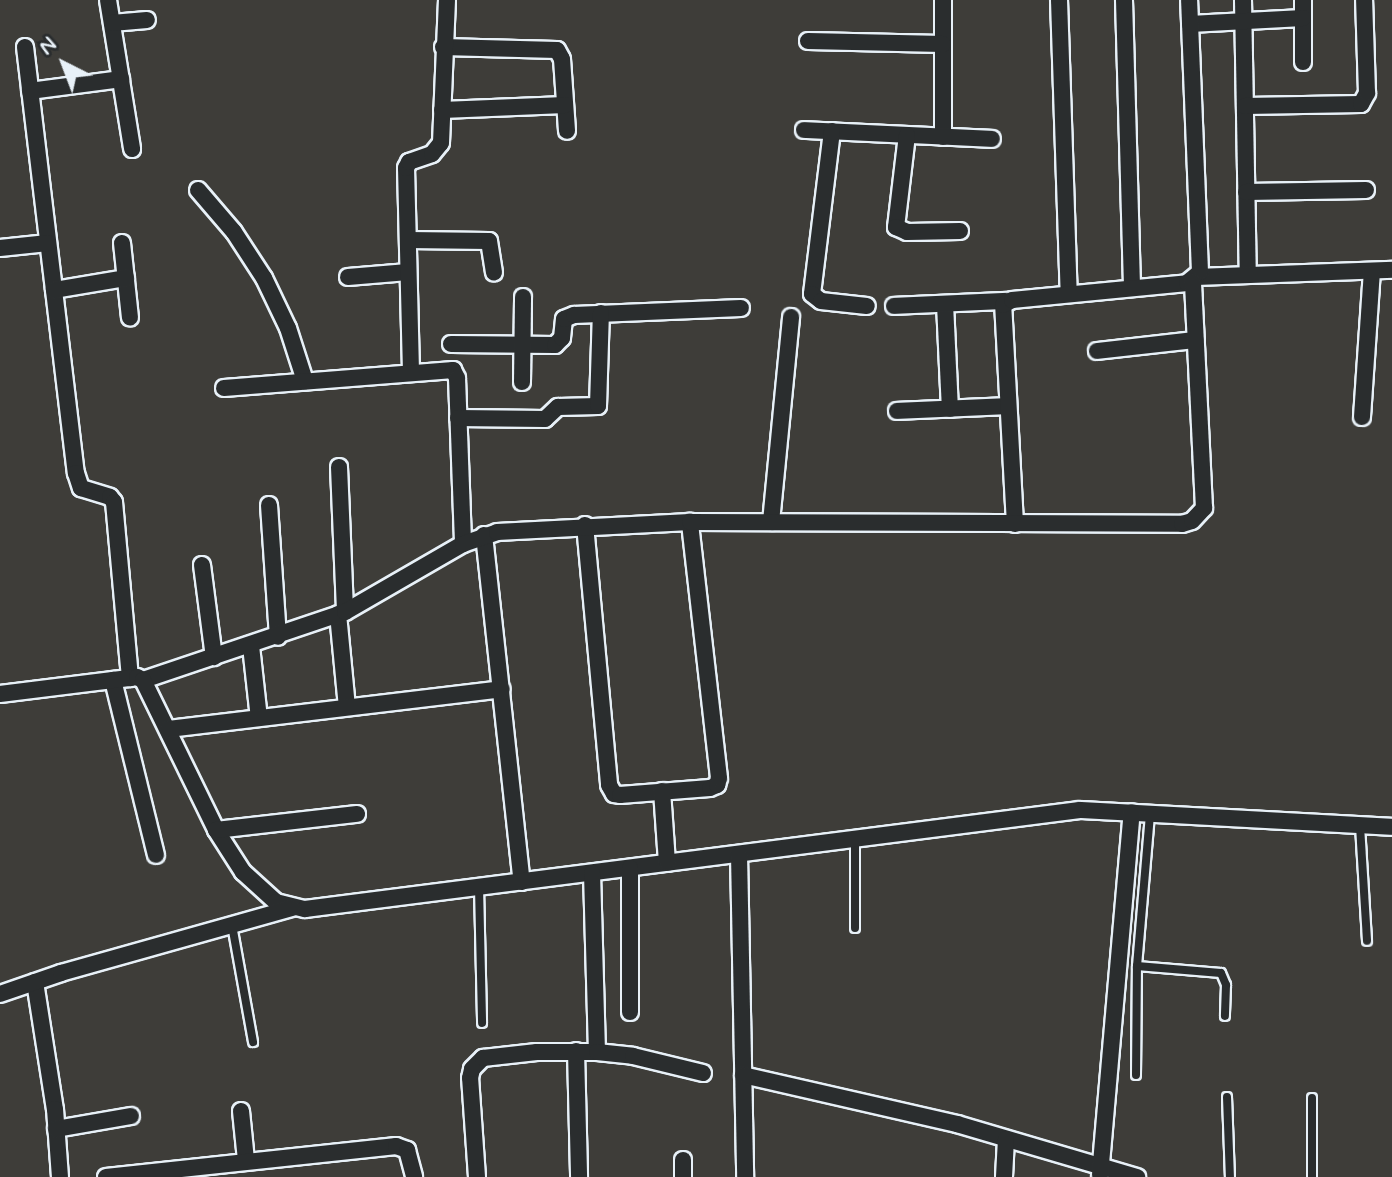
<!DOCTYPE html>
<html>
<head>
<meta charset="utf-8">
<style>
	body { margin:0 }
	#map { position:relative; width:1392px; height:1177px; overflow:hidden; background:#3e3d39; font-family:Mynerve,sans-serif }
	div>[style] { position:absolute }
	.roads { filter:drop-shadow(2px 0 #e8f1f8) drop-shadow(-2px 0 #e8f1f8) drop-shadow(0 2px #e8f1f8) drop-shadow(0 -2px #e8f1f8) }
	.service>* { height:8px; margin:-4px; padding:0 4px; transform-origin:4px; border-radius:4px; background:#2a2d2e }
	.minor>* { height:16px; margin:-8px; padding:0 8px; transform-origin:8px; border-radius:8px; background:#2a2d2e }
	span { translate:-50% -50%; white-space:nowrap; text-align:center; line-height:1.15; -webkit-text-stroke:6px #2a2d2e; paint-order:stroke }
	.north { position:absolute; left:24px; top:24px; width:80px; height:80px; -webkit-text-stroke:6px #2a2d2e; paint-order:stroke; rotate:318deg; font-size:22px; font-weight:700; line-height:32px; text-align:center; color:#e8f1f8 }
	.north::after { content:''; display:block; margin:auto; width:28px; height:36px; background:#e8f1f8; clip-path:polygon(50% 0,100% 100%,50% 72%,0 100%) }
</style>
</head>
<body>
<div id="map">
	<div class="roads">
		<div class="service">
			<div style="left:1360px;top:826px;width:115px;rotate:86.5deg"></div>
			<div style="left:479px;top:887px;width:136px;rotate:88.7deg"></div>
			<div style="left:232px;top:925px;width:119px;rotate:79.8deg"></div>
			<div style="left:855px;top:928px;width:89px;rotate:-90deg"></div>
			<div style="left:1137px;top:966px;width:84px;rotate:4.8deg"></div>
			<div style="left:1221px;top:973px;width:13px;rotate:67deg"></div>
			<div style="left:1226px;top:985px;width:31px;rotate:92deg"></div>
			<div style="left:1136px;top:1075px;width:109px;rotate:-89.5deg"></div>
			<div style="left:1137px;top:966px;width:154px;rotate:-85.1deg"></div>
			<div style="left:1227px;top:1097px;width:80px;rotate:87.9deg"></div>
			<div style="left:1312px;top:1177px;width:79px;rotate:-90deg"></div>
		</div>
		<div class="minor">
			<div style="left:108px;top:0;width:151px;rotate:80.8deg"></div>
			<div style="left:943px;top:0;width:137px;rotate:90deg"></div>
			<div style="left:1059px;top:0;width:294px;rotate:88.1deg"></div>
			<div style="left:1124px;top:0;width:288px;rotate:88.4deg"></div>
			<div style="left:1243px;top:0;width:275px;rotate:89deg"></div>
			<div style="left:1303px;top:0;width:62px;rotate:90deg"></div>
			<div style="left:112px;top:23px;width:35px;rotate:-5deg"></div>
			<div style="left:1190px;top:24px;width:113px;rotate:-3deg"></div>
			<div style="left:808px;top:41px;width:135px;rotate:1.3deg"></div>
			<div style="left:25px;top:47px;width:429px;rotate:83.2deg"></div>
			<div style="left:76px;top:473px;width:16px;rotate:72deg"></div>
			<div style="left:81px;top:488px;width:30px;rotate:17deg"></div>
			<div style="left:110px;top:497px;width:6px;rotate:51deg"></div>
			<div style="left:114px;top:502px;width:177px;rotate:84.8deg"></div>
			<div style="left:443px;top:47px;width:114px;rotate:1.5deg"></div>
			<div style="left:557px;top:50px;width:10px;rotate:61deg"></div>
			<div style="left:562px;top:59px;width:72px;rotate:86deg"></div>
			<div style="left:30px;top:91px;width:92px;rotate:-7.5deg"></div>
			<div style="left:1245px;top:106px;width:116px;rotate:-1deg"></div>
			<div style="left:1361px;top:104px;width:13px;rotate:-61deg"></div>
			<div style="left:1367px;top:93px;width:93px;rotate:-91.8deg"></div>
			<div style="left:442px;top:110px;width:123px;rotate:-2.3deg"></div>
			<div style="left:804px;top:130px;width:188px;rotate:2.7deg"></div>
			<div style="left:832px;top:131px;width:164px;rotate:97deg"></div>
			<div style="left:812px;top:294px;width:11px;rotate:38deg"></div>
			<div style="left:821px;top:301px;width:46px;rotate:6.2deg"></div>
			<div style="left:907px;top:135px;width:93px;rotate:96.8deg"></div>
			<div style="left:896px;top:227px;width:12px;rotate:24deg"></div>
			<div style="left:907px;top:232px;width:53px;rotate:-1.1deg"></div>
			<div style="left:198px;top:190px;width:55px;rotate:49.4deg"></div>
			<div style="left:234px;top:232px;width:55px;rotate:56.9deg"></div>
			<div style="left:264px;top:278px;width:55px;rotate:64.4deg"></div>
			<div style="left:288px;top:328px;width:56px;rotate:72.2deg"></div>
			<div style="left:1246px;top:192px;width:120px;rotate:-1deg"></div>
			<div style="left:408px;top:240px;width:81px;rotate:0.7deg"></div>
			<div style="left:489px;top:241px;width:32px;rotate:81deg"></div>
			<div style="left:122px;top:243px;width:75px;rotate:83.9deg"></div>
			<div style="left:0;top:248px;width:48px;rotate:-5.9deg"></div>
			<div style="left:348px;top:277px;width:60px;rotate:-4.8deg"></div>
			<div style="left:1197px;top:277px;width:195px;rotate:-2.1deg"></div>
			<div style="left:54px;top:290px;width:73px;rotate:-9.5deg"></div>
			<div style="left:945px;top:304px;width:105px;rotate:87.3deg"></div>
			<div style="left:894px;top:306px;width:112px;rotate:-2.6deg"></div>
			<div style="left:451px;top:344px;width:104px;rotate:0.6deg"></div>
			<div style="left:555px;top:345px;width:10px;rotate:-45deg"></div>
			<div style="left:562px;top:338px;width:19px;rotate:-84deg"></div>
			<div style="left:564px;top:319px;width:11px;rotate:-22deg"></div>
			<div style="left:574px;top:315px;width:167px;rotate:-2.4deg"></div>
			<div style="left:1097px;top:351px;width:99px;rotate:-6.4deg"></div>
			<div style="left:411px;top:372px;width:204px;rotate:-91.4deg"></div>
			<div style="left:406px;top:168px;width:7px;rotate:-63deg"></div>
			<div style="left:409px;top:162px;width:24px;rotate:-19deg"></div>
			<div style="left:432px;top:154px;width:14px;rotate:-51deg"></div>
			<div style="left:441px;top:143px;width:143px;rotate:-87.6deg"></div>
			<div style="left:522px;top:382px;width:85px;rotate:-89.3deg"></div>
			<div style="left:224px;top:388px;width:230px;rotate:-4.5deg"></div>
			<div style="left:453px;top:370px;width:9px;rotate:63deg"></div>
			<div style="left:457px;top:378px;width:166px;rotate:87.9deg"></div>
			<div style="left:897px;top:411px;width:110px;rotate:-2.6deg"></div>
			<div style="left:1362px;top:417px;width:146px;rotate:-86.1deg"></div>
			<div style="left:458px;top:418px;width:87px;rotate:0.7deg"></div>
			<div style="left:545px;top:419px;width:18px;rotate:-43deg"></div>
			<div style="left:558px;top:407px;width:40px;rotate:-1.4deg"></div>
			<div style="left:598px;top:406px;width:93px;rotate:-88.2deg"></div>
			<div style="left:339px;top:467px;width:145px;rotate:87.6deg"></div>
			<div style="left:269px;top:505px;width:132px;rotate:86.1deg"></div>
			<div style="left:771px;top:522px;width:206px;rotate:-84.4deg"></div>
			<div style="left:1015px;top:524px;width:219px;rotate:-93.1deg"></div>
			<div style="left:1003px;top:305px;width:10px;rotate:-29deg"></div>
			<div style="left:1012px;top:300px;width:176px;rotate:-5.5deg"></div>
			<div style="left:1187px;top:283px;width:17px;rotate:-40deg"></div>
			<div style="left:1200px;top:272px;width:272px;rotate:-92.3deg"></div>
			<div style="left:585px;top:525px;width:261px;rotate:84.7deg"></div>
			<div style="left:609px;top:785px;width:10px;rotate:61deg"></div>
			<div style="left:614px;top:794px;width:6px;rotate:9deg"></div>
			<div style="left:620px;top:795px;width:90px;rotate:-4.4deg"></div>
			<div style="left:710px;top:788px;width:8px;rotate:-23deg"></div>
			<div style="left:717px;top:785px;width:7px;rotate:-74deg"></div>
			<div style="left:719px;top:778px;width:258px;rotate:-96.5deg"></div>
			<div style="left:484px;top:535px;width:349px;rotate:83.8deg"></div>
			<div style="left:202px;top:565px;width:93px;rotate:82.6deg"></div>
			<div style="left:338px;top:614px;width:93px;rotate:84.5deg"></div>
			<div style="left:251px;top:646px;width:72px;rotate:83.7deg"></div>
			<div style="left:113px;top:680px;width:180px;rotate:76.2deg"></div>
			<div style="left:143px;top:680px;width:213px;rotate:-18.6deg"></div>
			<div style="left:345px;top:612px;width:136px;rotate:-30deg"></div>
			<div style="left:463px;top:544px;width:36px;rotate:-19deg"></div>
			<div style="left:497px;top:532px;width:193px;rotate:-3deg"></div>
			<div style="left:690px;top:522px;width:492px;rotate:0.2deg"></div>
			<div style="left:1182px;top:524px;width:10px;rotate:-17deg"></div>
			<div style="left:1192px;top:521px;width:18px;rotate:-47deg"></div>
			<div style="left:1204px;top:508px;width:227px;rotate:-92.8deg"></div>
			<div style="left:0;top:694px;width:138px;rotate:-7.1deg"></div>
			<div style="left:137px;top:677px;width:7px;rotate:27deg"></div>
			<div style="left:143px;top:680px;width:167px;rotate:64deg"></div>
			<div style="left:216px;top:830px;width:50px;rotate:57.3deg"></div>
			<div style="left:243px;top:872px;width:45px;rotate:42.3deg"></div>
			<div style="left:276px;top:902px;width:30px;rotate:14deg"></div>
			<div style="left:305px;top:909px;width:781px;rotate:-7.28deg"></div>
			<div style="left:1080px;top:810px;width:312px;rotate:3.1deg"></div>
			<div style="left:168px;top:729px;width:336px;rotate:-6.8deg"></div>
			<div style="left:662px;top:791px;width:72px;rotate:86deg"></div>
			<div style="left:216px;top:830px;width:142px;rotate:-6.5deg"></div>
			<div style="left:739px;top:854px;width:323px;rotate:88.9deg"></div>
			<div style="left:592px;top:873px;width:179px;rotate:88.4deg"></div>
			<div style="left:35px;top:982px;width:129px;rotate:81.1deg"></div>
			<div style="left:55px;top:1109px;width:68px;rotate:85.8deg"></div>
			<div style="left:0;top:994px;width:65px;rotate:-19deg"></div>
			<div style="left:61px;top:973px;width:240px;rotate:-15.7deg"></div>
			<div style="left:630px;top:1012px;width:144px;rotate:-90deg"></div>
			<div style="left:576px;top:1051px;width:126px;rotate:88.6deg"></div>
			<div style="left:743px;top:1075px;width:220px;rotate:12.9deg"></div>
			<div style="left:957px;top:1124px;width:188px;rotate:16.4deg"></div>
			<div style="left:241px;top:1111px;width:49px;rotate:84.2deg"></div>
			<div style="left:56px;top:1129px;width:76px;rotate:-9.8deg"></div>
			<div style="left:683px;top:1160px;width:17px;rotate:90deg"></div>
			<div style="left:1100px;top:1175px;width:364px;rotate:-85deg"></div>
			<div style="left:106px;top:1177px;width:292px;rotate:-6.1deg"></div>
			<div style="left:396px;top:1146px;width:12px;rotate:20deg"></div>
			<div style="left:407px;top:1150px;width:28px;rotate:75deg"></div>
			<div style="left:477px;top:1177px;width:99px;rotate:-94deg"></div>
			<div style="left:470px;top:1078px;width:9px;rotate:-77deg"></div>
			<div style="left:472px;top:1069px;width:16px;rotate:-45deg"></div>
			<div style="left:483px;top:1058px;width:54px;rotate:-6.3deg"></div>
			<div style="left:537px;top:1052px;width:60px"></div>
			<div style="left:597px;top:1052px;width:36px;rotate:6deg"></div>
			<div style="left:633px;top:1056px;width:72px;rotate:13.7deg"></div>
			<div style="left:1004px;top:1177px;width:38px;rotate:-87deg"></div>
		</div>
	</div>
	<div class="north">N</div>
</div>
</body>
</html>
